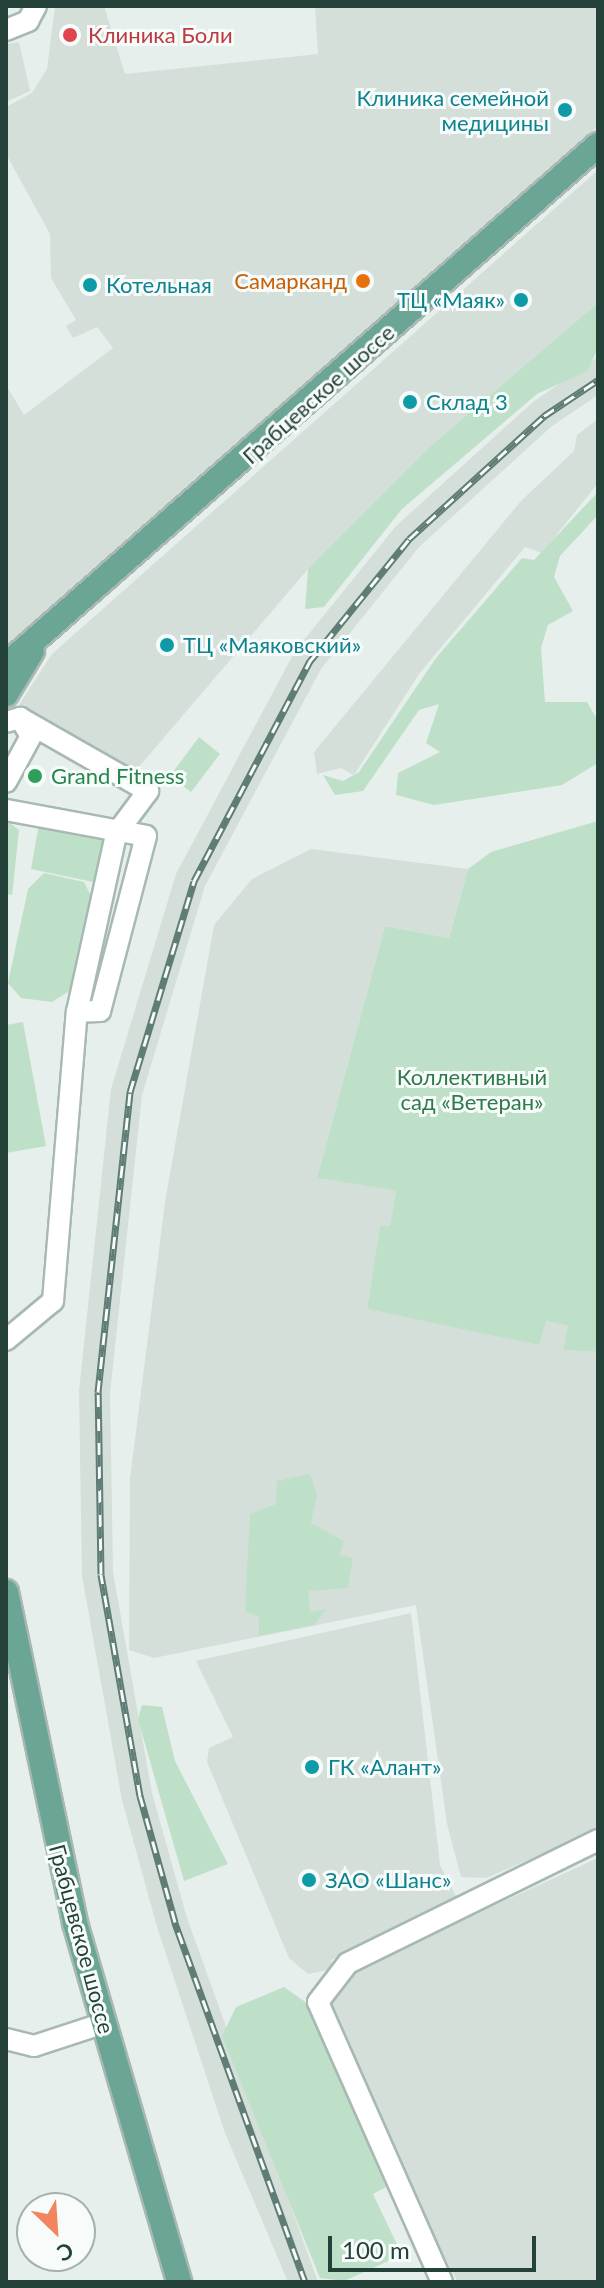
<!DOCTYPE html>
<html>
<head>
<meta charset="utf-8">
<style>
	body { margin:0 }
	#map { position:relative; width:604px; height:2288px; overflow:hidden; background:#e6efeb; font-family:Lato,sans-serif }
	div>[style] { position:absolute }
	.built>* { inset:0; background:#d4dfda }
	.green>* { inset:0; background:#bfe0c8 }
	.roads { filter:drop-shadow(2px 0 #a8b8b2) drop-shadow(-2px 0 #a8b8b2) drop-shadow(0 2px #a8b8b2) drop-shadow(0 -2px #a8b8b2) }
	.minor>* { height:20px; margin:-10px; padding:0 10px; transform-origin:10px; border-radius:10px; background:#fff }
	.major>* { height:24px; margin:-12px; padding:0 12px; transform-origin:12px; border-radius:12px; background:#6aa596 }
	.rail>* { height:7px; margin-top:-3.5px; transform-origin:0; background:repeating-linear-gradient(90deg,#f7fbf9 0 12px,#5f7d75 0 24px); box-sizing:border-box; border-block:2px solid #5f7d75 }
	.dots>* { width:22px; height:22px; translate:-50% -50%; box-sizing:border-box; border:4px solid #f7fbf9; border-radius:50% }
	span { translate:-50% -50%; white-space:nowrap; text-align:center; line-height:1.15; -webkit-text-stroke:6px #f7fbf9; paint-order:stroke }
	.health-label { font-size:22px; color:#be3a42 }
	.left { translate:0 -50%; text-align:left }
	.culture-label { font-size:22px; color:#0d838f }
	.right { translate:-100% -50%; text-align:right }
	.food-label { font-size:22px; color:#c56008 }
	.street-label { font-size:22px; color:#24423a }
	.leisure-label { font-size:22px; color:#27864d }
	.park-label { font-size:22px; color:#2d7a4b }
	.frame { position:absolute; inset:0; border:8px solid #24423a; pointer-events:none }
	.north { position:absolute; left:16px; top:2192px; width:80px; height:80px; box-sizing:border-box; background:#f7fbf9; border:2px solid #a3b1ad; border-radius:50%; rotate:155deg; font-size:22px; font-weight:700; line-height:32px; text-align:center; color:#24423a }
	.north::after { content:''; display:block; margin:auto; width:28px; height:36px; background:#f4845f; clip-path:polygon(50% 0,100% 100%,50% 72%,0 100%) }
	.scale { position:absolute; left:328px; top:2236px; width:208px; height:36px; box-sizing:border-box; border:4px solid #24423a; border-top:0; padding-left:10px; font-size:24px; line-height:28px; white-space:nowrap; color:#24423a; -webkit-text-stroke:6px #f7fbf9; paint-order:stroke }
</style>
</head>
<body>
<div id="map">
	<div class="built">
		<div style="clip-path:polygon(55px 6px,104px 6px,125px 74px,318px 54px,315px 6px,598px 6px,598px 126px,6px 649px,6px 385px,24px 415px,113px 348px,97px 327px,73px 338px,66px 326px,76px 320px,51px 278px,50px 234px,6px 154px,6px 107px,32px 93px,47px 69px)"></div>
		<div style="clip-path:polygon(19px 42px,30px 91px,6px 102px,6px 44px)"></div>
		<div style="clip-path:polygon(598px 170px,598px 303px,308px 569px,138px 768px,103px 761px,15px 711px,52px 654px)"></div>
		<div style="clip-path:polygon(598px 357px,598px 395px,552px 426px,419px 547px,321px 669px,205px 886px,142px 1095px,110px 1393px,113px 1572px,152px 1793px,187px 1918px,318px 2282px,288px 2282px,225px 2133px,157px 1927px,122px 1800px,82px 1576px,79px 1391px,111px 1089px,176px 874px,295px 651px,396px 526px,533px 402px)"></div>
		<div style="clip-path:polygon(598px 419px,598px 483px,542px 553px,525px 547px,419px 674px,354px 775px,341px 768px,317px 774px,314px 752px,521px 501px,574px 451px,577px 435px)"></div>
		<div style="clip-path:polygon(311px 849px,468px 869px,449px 938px,385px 926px,317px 1178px,396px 1191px,390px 1226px,380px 1225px,367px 1309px,539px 1344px,545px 1321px,569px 1326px,563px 1350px,598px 1352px,598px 1830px,486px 1878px,461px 1877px,447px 1824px,416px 1605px,154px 1658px,129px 1650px,130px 1479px,165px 1202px,214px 925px,252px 879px)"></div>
		<div style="clip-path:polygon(411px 1613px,440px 1865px,458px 1900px,331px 1960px,333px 1969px,308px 1974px,289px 1958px,207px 1762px,209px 1748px,233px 1737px,196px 1661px)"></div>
		<div style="clip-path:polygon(598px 1858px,598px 2282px,458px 2282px,413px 2198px,330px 2003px,337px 1986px,360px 1967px)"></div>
	</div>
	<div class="green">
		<div style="clip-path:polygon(598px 303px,598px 349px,587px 371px,537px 394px,402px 509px,324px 607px,305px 609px,308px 569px,431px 446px)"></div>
		<div style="clip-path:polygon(598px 492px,598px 515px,560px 556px,554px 577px,573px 611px,548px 625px,541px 648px,545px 702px,587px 702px,598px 721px,598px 763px,562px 785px,434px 805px,396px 795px,398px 773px,440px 752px,426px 743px,439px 704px,419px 710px,363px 791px,335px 795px,323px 775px,343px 781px,359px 772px,436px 658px,522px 558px,534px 560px)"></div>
		<div style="clip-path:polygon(199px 737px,220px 754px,191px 792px,170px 776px)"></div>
		<div style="clip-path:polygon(6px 820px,19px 830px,12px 895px,6px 894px)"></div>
		<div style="clip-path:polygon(598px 821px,598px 1352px,563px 1350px,568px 1326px,546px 1321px,539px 1345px,367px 1309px,380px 1225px,390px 1226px,396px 1191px,317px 1178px,385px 926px,449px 938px,468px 869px,491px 852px)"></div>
		<div style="clip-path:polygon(39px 824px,104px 838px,93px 882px,31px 869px)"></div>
		<div style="clip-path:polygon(44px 873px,84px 882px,91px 896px,71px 990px,52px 1002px,21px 998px,8px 983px,28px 889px)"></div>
		<div style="clip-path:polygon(23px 1022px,46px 1146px,6px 1153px,6px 1025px)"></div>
		<div style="clip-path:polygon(310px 1474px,317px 1494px,311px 1523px,344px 1541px,340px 1555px,353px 1558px,348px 1588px,308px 1591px,310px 1612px,326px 1609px,314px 1625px,259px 1636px,259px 1617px,245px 1611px,250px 1514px,276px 1504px,277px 1481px)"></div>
		<div style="clip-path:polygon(142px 1705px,162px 1707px,175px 1761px,228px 1864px,184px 1881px,138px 1719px)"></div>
		<div style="clip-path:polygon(284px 1987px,311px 2006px,386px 2187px,373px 2194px,402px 2255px,344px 2281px,320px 2278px,222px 2036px,236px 2007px)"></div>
	</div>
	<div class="roads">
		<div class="minor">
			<div style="left:6px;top:30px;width:24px;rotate:-22deg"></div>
			<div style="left:28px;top:21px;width:17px;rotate:-62deg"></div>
			<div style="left:6px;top:722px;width:15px;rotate:-16deg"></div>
			<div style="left:20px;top:718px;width:21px;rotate:59deg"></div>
			<div style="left:31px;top:736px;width:52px;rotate:118.5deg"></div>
			<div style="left:6px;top:810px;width:142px;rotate:10.5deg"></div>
			<div style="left:146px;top:836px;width:181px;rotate:104.7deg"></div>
			<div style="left:100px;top:1011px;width:23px;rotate:178deg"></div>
			<div style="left:6px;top:1340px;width:61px;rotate:-39.7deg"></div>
			<div style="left:53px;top:1301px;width:290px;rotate:-85.3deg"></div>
			<div style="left:77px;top:1012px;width:182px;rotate:-77.6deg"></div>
			<div style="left:116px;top:834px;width:54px;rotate:-53.3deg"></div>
			<div style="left:148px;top:791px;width:147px;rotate:-150.3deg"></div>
			<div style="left:6px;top:2039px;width:29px;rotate:14deg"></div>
			<div style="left:34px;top:2046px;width:74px;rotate:-18.2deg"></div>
			<div style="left:442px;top:2282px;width:306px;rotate:-113.9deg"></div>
			<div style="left:318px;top:2002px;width:49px;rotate:-52.4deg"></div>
			<div style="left:348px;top:1963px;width:279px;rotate:-26.2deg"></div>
		</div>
		<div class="major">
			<div style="left:6px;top:665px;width:788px;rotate:-41.3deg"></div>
			<div style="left:6px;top:694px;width:50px;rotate:-58.8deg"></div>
			<div style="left:6px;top:1592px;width:338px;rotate:78.2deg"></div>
			<div style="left:75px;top:1923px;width:374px;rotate:73.8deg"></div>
		</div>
	</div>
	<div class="rail">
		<div style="left:305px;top:2282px;width:383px;rotate:-109.9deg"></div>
		<div style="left:175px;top:1922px;width:131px;rotate:-105.5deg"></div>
		<div style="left:140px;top:1796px;width:225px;rotate:-100deg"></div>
		<div style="left:101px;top:1574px;width:182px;rotate:-90.9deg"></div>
		<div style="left:98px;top:1392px;width:302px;rotate:-83.9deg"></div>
		<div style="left:130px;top:1092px;width:220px;rotate:-73.1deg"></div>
		<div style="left:194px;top:881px;width:249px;rotate:-62.2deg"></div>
		<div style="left:310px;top:661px;width:157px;rotate:-50.9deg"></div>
		<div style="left:409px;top:539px;width:183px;rotate:-42.3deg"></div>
		<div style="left:544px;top:416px;width:65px;rotate:-33.7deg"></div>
	</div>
	<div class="dots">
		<div style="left:70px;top:35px;background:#e0444e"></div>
		<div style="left:565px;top:110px;background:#0f9aa8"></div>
		<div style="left:363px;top:281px;background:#e8710a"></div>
		<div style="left:90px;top:285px;background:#0f9aa8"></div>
		<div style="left:521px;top:300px;background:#0f9aa8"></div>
		<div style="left:410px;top:402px;background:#0f9aa8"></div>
		<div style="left:167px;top:645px;background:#0f9aa8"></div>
		<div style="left:35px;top:776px;background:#2e9e5b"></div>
		<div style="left:312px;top:1767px;background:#0f9aa8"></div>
		<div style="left:309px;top:1880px;background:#0f9aa8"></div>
	</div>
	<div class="health-label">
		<span class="left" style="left:88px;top:35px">Клиника Боли</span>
	</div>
	<div class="culture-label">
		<span class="right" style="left:549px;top:110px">Клиника семейной<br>медицины</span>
		<span class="left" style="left:106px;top:285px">Котельная</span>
		<span class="right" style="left:505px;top:300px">ТЦ «Маяк»</span>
		<span class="left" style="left:426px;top:402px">Склад 3</span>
		<span class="left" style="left:183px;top:645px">ТЦ «Маяковский»</span>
		<span class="left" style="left:328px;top:1767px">ГК «Алант»</span>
		<span class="left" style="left:325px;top:1880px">ЗАО «Шанс»</span>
	</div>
	<div class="food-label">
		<span class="right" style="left:347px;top:281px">Самарканд</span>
	</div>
	<div class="street-label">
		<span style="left:318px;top:394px;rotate:-42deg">Грабцевское шоссе</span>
		<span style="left:82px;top:1939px;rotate:75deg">Грабцевское шоссе</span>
	</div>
	<div class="leisure-label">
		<span class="left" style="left:51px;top:776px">Grand Fitness</span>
	</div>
	<div class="park-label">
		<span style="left:472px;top:1089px">Коллективный<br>сад «Ветеран»</span>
	</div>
	<div class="frame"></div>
	<div class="north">С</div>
	<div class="scale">100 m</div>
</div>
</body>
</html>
